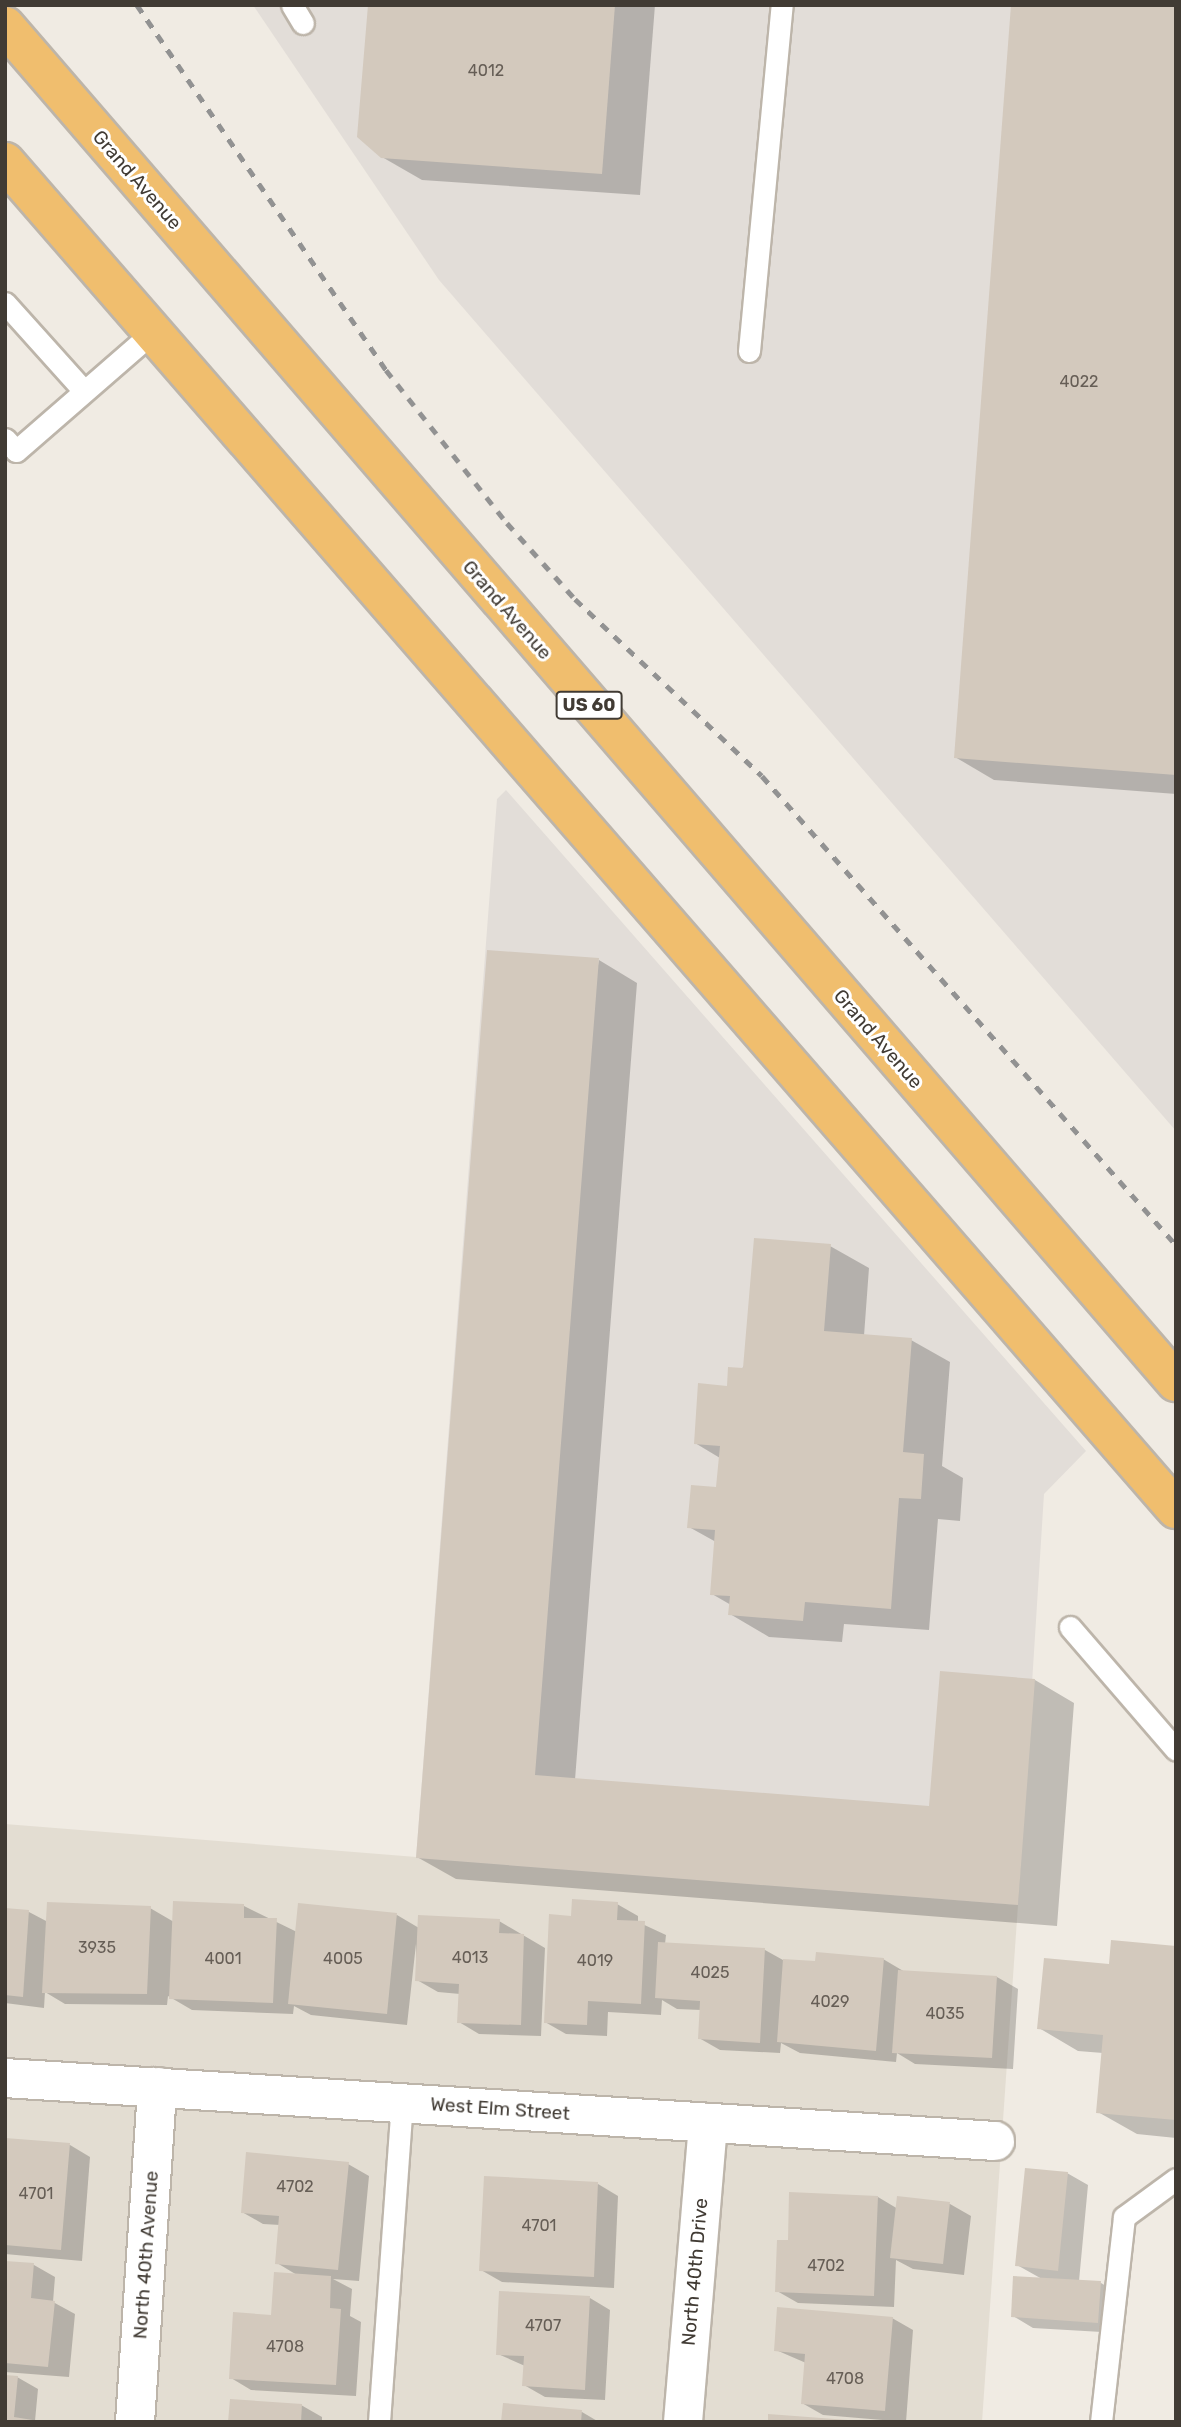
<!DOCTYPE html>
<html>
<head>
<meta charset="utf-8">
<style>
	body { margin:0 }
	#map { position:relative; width:1181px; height:2427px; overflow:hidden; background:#f0ebe3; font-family:Rubik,sans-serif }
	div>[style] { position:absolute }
	.residential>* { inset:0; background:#e3ddd2 }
	.industrial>* { inset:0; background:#e2ddd8 }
	.shadow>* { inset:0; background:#0003 }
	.building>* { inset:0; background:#d3c9bd }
	.roads { filter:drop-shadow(2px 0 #bdb5aa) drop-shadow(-2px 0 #bdb5aa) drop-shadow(0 2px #bdb5aa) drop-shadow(0 -2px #bdb5aa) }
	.lane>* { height:21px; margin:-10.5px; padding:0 10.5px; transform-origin:10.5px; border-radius:10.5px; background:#fff }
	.street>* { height:38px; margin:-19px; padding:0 19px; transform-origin:19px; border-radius:19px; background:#fff }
	.highway>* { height:38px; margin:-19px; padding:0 19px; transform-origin:19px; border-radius:19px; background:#f0be6e }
	.rail>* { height:5px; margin-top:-2.5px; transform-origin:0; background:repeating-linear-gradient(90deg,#929292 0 9px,transparent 0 18px) }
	span { translate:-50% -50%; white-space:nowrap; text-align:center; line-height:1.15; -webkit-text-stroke:6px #fff; paint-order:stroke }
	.number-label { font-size:16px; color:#665e56 }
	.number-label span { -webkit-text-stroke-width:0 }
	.shield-label span { padding:2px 5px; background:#fff; border:2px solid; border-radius:5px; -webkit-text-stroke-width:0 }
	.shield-label { font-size:18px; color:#413b34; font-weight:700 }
	.street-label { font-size:19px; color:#413b34 }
	.frame { position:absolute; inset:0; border:7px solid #413b34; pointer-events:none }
</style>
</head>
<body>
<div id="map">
	<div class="residential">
		<div style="clip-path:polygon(5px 1824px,1018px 1905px,982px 2422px,5px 2422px)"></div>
	</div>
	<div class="industrial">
		<div style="clip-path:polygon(253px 5px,1176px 5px,1176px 1131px,439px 280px)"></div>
		<div style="clip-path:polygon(506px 790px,1086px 1451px,1044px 1494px,1018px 1905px,416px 1858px,497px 799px)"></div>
	</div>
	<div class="shadow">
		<div style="clip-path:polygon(370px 5px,655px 5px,640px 195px,422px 180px,382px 157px)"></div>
		<div style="clip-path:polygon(1176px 5px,1176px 794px,994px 780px,955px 757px)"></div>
		<div style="clip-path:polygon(599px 960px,637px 983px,575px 1780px,931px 1808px,941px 1673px,1035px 1680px,1074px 1703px,1057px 1926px,456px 1879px,417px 1857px)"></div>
		<div style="clip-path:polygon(830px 1246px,869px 1268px,864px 1336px,911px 1340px,950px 1362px,942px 1466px,963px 1478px,960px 1521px,938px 1519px,929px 1630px,844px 1624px,842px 1642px,769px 1637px,730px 1614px,731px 1605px,712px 1594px,716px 1542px,689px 1527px,718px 1489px,720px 1458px,695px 1443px,728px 1388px)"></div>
		<div style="clip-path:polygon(617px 1904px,638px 1916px,638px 1922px,666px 1935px,665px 1944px,765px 1950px,783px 1960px,816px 1963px,883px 1959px,905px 1972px,997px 1977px,1018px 1989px,1013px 2069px,915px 2064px,897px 2053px,896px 2062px,800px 2053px,781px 2043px,780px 2053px,720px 2050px,699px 2038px,701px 2010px,677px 2009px,662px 2000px,661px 2015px,608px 2012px,607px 2036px,566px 2034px,545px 2022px,573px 1918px)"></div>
		<div style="clip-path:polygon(244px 1906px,297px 1932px,397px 1915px,419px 1928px,499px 1921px,545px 1948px,541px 2036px,479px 2034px,459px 2022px,460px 1994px,438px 1992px,417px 1980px,416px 1944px,407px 2025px,311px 2015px,294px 2006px,293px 2014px,192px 2010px,168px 1996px,167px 2005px,65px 2004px,45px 1992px,44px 2008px,5px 2003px,5px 1910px,29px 1912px,48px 1922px,150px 1908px,174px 1922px)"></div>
		<div style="clip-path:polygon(1176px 1948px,1176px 2138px,1137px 2134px,1098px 2112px,1103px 2053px,1078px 2051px,1039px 2028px,1111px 1966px)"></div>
		<div style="clip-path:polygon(5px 2139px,70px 2145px,90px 2157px,82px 2261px,5px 2254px)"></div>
		<div style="clip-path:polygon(348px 2164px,369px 2176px,359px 2281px,333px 2279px,352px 2289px,350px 2316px,361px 2322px,356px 2396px,251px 2390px,231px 2378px,297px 2275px,277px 2263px,280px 2225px,263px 2224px,242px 2212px)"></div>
		<div style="clip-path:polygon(1067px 2173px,1088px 2185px,1079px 2281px,1101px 2283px,1121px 2295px,1119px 2333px,1033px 2328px,1013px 2316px,1042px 2279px,1017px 2265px)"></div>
		<div style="clip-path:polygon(598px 2184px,618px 2196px,614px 2288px,502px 2282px,481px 2270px)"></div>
		<div style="clip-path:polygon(878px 2197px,898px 2209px,899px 2198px,950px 2204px,971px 2216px,964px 2275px,913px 2269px,896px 2260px,894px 2307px,798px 2303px,777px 2291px)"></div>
		<div style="clip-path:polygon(5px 2262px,34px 2265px,55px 2277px,53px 2302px,75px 2314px,69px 2377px,5px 2372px)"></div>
		<div style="clip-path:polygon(590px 2298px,610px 2310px,605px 2400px,545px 2397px,524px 2385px,525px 2366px,498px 2354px)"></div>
		<div style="clip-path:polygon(892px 2318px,913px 2330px,906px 2422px,823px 2415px,802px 2403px,806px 2363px,776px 2350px)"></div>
		<div style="clip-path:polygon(17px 2377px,38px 2389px,35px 2421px,46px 2422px,5px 2422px)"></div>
		<div style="clip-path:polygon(301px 2405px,322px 2417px,322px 2422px,230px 2422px)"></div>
		<div style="clip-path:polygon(582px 2412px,599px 2422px,503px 2422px)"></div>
	</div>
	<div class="building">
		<div style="clip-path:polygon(368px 5px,615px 5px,602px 174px,381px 158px,357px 137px)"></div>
		<div style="clip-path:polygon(1011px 5px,1176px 5px,1176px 775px,954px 758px)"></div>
		<div style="clip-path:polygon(487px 950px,599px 958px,535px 1775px,929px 1806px,940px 1671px,1035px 1679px,1018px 1905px,416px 1858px)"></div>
		<div style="clip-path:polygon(754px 1238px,831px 1244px,824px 1331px,912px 1338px,903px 1452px,924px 1454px,921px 1499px,899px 1498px,891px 1609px,805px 1602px,803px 1621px,728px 1615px,730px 1596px,710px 1595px,715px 1530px,687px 1528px,691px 1485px,716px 1487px,720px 1446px,694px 1444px,698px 1383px,727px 1386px,728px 1367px,743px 1368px)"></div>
		<div style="clip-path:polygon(572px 1899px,618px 1902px,617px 1920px,645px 1921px,641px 2004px,588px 2001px,587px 2025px,544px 2023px,549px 1914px,571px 1916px)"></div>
		<div style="clip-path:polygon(173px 1901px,244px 1904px,244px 1918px,277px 1918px,273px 2003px,169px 1999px)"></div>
		<div style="clip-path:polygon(47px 1902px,151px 1906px,147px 1994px,42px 1993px)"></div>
		<div style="clip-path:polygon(298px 1903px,397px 1913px,387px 2014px,288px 2004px)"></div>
		<div style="clip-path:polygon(5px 1908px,29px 1910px,23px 1997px,5px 1995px)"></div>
		<div style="clip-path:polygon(418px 1915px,500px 1919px,499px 1933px,524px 1934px,521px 2025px,457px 2023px,459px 1984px,415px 1981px)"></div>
		<div style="clip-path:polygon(1111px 1940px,1176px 1946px,1176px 2120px,1096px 2113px,1103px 2035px,1037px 2029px,1044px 1958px,1109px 1964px)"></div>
		<div style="clip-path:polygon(658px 1942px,765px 1948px,760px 2043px,698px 2039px,700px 2001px,655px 1998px)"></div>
		<div style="clip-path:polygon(816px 1952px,884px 1958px,876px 2051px,777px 2042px,783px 1959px,815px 1961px)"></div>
		<div style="clip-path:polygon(898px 1970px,997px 1976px,992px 2058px,892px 2053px)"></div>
		<div style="clip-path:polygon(5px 2138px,70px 2143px,61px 2250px,5px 2245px)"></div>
		<div style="clip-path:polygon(246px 2152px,349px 2162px,338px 2270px,275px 2264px,279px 2216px,241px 2213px)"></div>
		<div style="clip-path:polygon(1025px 2168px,1068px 2172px,1058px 2271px,1015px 2266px)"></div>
		<div style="clip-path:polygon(484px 2176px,598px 2182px,594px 2277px,479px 2271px)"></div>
		<div style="clip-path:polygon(789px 2192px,878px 2196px,874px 2296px,775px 2292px,777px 2240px,788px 2240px)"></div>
		<div style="clip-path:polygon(897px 2196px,950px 2202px,943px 2264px,890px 2258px)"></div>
		<div style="clip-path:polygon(5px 2261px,34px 2263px,31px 2298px,55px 2301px,48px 2367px,5px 2363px)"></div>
		<div style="clip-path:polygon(274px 2272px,331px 2276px,330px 2308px,341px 2309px,336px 2385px,229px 2379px,233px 2312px,271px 2315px)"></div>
		<div style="clip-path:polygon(1013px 2276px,1101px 2281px,1098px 2323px,1011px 2317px)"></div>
		<div style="clip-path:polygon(499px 2291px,590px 2296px,585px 2390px,522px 2386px,524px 2356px,496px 2355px)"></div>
		<div style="clip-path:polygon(777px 2307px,893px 2317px,885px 2411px,801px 2404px,805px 2354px,774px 2351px)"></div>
		<div style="clip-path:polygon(5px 2375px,18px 2376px,14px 2417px,45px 2422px,5px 2422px)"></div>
		<div style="clip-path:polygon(230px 2399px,302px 2404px,301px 2422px,228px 2422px)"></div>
		<div style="clip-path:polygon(503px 2403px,582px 2410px,581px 2422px,501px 2422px)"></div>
		<div style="clip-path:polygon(768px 2414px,848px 2420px,848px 2422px,768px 2422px)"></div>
	</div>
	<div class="roads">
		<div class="lane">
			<div style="left:292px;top:5px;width:21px;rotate:59deg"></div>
			<div style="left:5px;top:303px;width:118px;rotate:48.1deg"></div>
			<div style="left:749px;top:351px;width:348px;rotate:-84.6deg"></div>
			<div style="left:5px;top:439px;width:16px;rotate:47deg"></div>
			<div style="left:16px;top:451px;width:181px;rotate:-41deg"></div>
			<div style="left:1070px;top:1627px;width:162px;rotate:49.2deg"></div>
			<div style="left:379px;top:2422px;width:320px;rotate:-85.9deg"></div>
			<div style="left:1101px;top:2422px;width:206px;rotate:-83.6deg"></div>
			<div style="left:1124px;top:2217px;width:64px;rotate:-36.2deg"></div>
		</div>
		<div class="street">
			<div style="left:5px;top:2078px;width:992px;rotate:3.64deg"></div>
			<div style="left:135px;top:2422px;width:336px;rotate:-86.2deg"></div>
			<div style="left:683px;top:2422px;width:300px;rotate:-85.2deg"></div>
		</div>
		<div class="highway">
			<div style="left:5px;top:26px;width:1792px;rotate:49.19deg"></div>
			<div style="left:5px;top:162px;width:1785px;rotate:49deg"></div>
		</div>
	</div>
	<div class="rail">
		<div style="left:137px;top:5px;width:442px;rotate:55.7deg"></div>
		<div style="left:386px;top:370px;width:195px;rotate:51.7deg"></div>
		<div style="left:507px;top:523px;width:102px;rotate:48.2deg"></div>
		<div style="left:575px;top:599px;width:257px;rotate:43.4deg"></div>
		<div style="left:762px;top:776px;width:626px;rotate:48.56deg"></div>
	</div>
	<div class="number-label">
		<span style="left:486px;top:71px">4012</span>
		<span style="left:1079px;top:382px">4022</span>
		<span style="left:97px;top:1948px">3935</span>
		<span style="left:470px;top:1958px">4013</span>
		<span style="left:223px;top:1959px">4001</span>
		<span style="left:343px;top:1959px">4005</span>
		<span style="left:595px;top:1961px">4019</span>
		<span style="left:710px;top:1973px">4025</span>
		<span style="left:830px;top:2002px">4029</span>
		<span style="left:945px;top:2014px">4035</span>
		<span style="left:295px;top:2187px">4702</span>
		<span style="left:36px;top:2194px">4701</span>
		<span style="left:539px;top:2226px">4701</span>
		<span style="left:826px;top:2266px">4702</span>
		<span style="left:543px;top:2326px">4707</span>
		<span style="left:285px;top:2347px">4708</span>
		<span style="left:845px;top:2379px">4708</span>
	</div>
	<div class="shield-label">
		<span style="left:589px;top:705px">US 60</span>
	</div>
	<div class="street-label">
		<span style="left:137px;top:180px;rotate:49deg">Grand Avenue</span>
		<span style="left:507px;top:610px;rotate:49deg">Grand Avenue</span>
		<span style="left:878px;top:1039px;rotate:49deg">Grand Avenue</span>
		<span style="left:500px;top:2109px;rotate:4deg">West Elm Street</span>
		<span style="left:146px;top:2255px;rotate:-86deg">North 40th Avenue</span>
		<span style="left:695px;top:2272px;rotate:-85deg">North 40th Drive</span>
	</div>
	<div class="frame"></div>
</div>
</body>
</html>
